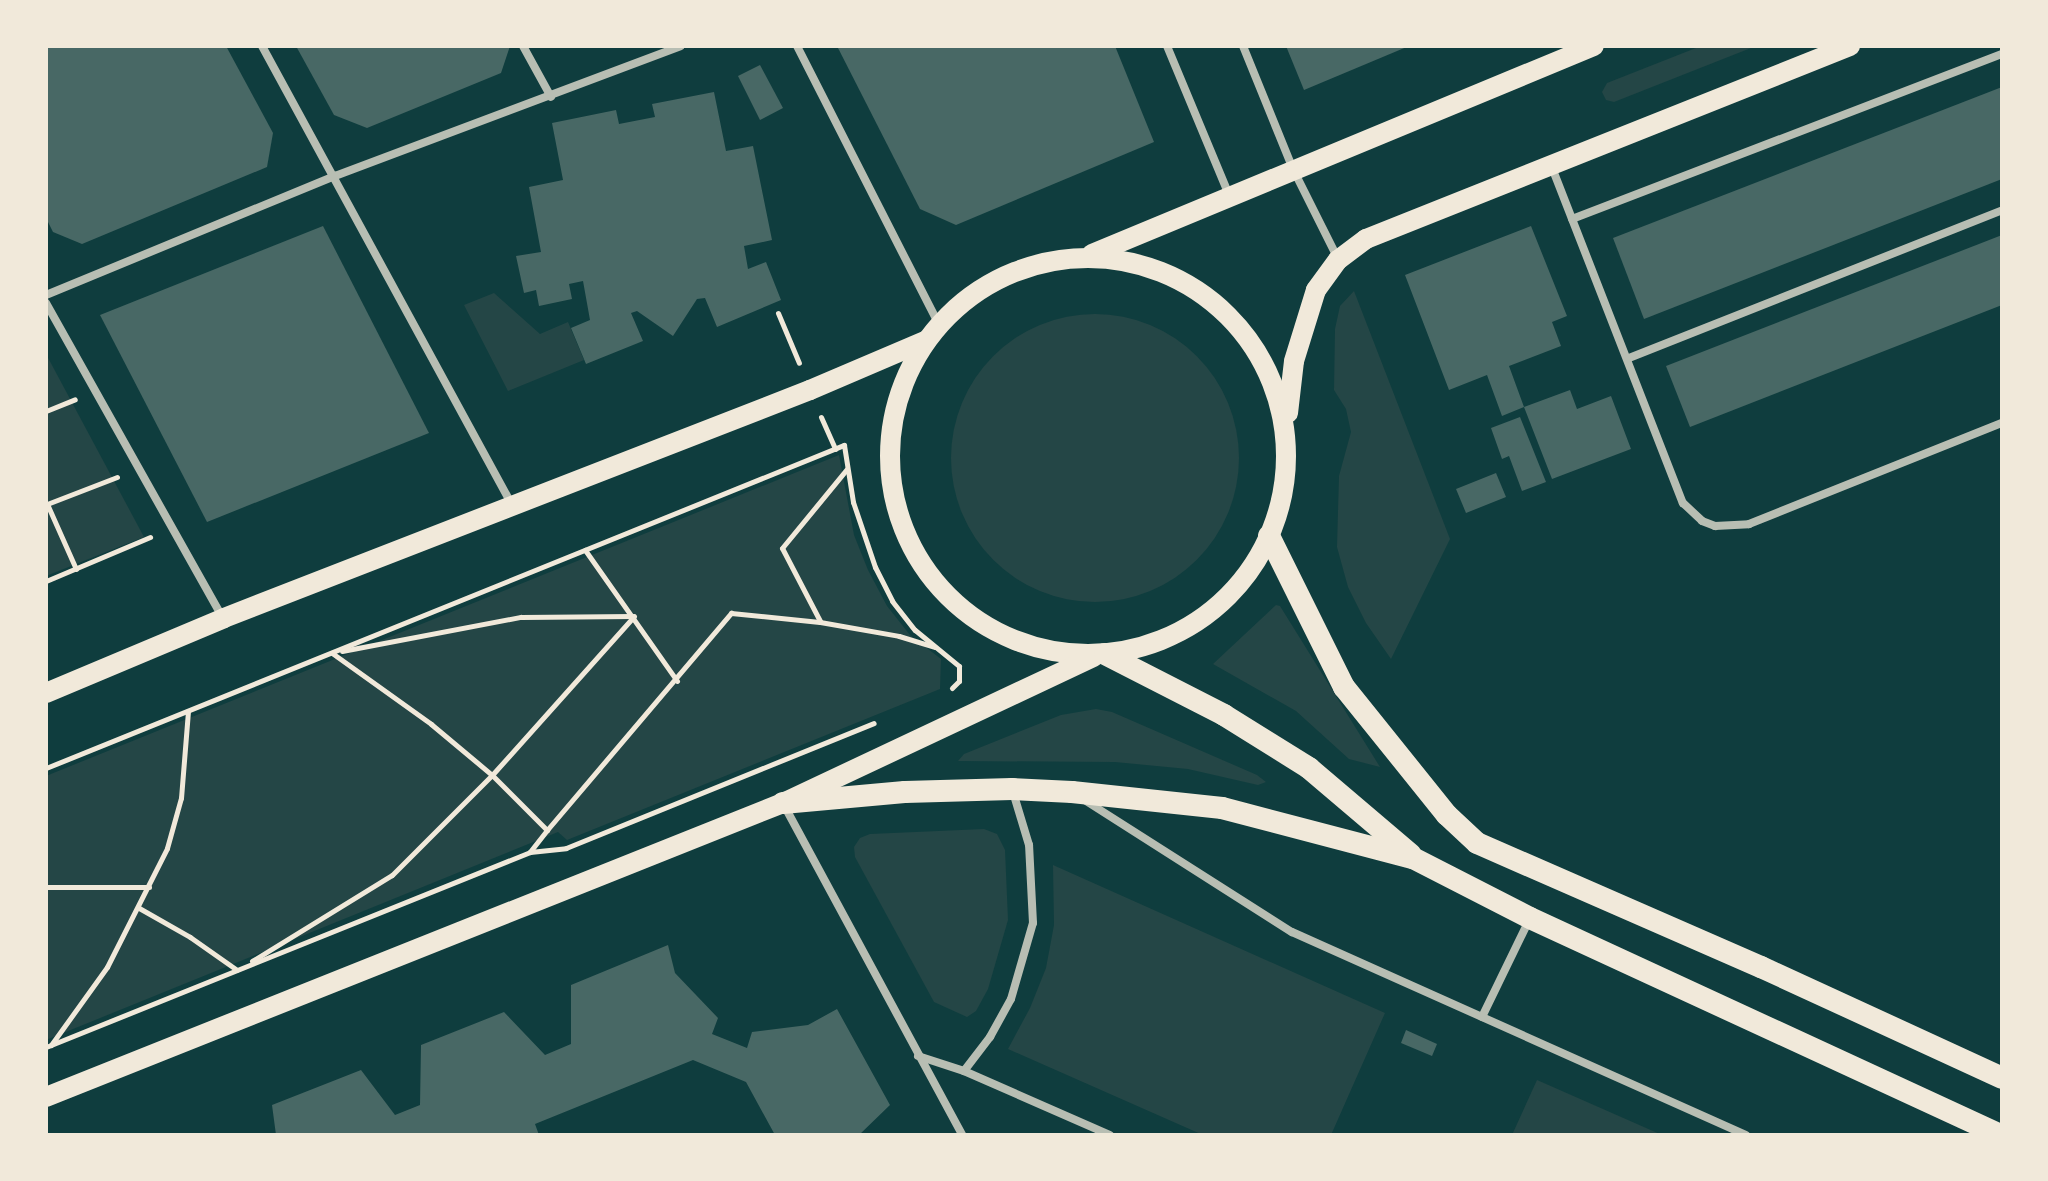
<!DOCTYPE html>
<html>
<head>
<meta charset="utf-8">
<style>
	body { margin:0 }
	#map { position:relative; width:2048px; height:1181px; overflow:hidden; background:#0f3d3e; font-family:Lato,sans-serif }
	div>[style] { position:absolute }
	.green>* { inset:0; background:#244646 }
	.round { border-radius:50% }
	.building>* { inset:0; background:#486865 }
	.path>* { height:5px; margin:-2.5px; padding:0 2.5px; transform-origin:2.5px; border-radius:2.5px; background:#f1e9da }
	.minor>* { height:8px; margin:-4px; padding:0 4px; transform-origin:4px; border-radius:4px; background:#b8beb3 }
	.primary>* { height:20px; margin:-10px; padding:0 10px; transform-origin:10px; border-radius:10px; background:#f1e9da }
	.primary>.ring { margin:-10px; padding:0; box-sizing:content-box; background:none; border:20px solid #f1e9da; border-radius:50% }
	.trunk>* { height:22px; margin:-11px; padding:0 11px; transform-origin:11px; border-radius:11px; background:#f1e9da }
	span { translate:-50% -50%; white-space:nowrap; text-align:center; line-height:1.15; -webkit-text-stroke:8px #f1e9da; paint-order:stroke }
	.frame { position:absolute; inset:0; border:48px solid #f1e9da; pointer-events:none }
</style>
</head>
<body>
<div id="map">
	<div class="green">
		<div style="clip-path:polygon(1701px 46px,1756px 46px,1614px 102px,1606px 100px,1602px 92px,1607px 83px)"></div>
		<div style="clip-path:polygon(1354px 291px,1450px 539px,1391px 659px,1366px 623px,1348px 587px,1337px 547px,1339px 476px,1351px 432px,1346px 409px,1334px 390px,1335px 329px,1340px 306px)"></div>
		<div style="clip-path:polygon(494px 293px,540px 334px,568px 322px,584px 360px,508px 391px,464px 305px)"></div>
		<div class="round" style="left:951px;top:314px;width:288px;height:288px"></div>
		<div style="clip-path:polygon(46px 354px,144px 537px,46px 576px)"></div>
		<div style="clip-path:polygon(839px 455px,854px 535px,868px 570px,887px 606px,910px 635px,941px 659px,940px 689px,567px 840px,558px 832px,46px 1040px,46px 776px)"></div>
		<div style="clip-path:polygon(1276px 605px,1280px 606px,1380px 767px,1349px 759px,1296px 711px,1213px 664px)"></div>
		<div style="clip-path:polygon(1096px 709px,1112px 712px,1257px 775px,1266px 782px,1258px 785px,1188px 769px,1115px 762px,958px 761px,964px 754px,1061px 715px)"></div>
		<div style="clip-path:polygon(984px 829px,997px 834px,1005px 850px,1008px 920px,988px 989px,976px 1011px,967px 1017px,934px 1002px,855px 857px,854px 847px,860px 838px,870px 834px)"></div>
		<div style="clip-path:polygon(1053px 865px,1385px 1013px,1331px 1135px,1203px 1135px,1008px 1049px,1030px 1008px,1046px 968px,1054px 925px)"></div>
		<div style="clip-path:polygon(1537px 1080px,1662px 1135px,1512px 1135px)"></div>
	</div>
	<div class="building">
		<div style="clip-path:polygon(46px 46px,226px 46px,273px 133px,267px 167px,82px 244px,53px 232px,46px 218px)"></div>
		<div style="clip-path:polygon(296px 46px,510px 46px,501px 73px,367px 128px,334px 115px)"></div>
		<div style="clip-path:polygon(837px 46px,1115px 46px,1154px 142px,956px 225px,920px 209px)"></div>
		<div style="clip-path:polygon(1286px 46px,1409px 46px,1304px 90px)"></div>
		<div style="clip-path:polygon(760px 65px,783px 108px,760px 120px,738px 76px)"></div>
		<div style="clip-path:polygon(2002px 87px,2002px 179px,1644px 319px,1613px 238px)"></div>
		<div style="clip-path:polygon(714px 92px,726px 151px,753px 146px,772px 240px,744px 246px,748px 269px,766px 262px,781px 300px,717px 327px,705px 298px,697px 299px,673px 336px,637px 311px,631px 313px,643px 341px,586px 364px,571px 328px,590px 320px,583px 281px,569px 284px,572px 299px,539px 306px,536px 290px,524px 293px,516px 256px,541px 252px,529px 187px,563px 180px,552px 123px,616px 110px,619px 124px,655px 117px,652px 104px)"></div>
		<div style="clip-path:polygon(323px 226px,429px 433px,207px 522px,100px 315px)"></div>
		<div style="clip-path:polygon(1531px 226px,1567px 316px,1552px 322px,1561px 346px,1509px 366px,1524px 407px,1502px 416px,1487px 375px,1449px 390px,1405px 275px)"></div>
		<div style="clip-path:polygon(2002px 235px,2002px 305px,1690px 427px,1666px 366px)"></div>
		<div style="clip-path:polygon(1570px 390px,1577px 409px,1611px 396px,1631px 449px,1552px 479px,1524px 407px)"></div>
		<div style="clip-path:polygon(1520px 417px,1546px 482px,1522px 491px,1509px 456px,1502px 459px,1491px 428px)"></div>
		<div style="clip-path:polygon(1496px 473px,1506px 497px,1466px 513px,1456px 489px)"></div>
		<div style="clip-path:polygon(668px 945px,675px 973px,718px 1018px,712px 1034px,747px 1048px,752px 1032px,808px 1025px,837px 1009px,890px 1105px,859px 1135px,775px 1135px,746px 1082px,693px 1060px,535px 1124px,539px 1135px,276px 1135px,272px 1105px,361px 1070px,395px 1115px,420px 1105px,421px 1045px,504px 1012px,545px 1055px,571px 1044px,571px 985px)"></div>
		<div style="clip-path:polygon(1406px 1030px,1437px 1044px,1432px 1056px,1401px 1043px)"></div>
	</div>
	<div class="path">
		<div style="left:778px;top:313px;width:54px;rotate:67.2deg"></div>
		<div style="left:46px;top:411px;width:31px;rotate:-22deg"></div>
		<div style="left:821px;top:417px;width:35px;rotate:66deg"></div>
		<div style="left:585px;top:550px;width:160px;rotate:54.9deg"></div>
		<div style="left:76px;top:569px;width:71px;rotate:-114deg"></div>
		<div style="left:47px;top:504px;width:75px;rotate:-21.1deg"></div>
		<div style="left:46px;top:581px;width:113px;rotate:-22.9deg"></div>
		<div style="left:820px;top:621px;width:82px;rotate:-117.5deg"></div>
		<div style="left:782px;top:548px;width:102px;rotate:-50.6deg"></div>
		<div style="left:342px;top:651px;width:182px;rotate:-10.8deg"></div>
		<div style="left:521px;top:617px;width:112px;rotate:-0.5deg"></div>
		<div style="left:332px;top:653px;width:122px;rotate:35.6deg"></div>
		<div style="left:431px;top:724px;width:80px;rotate:39.9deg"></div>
		<div style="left:492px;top:775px;width:78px;rotate:45deg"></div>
		<div style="left:547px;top:830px;width:28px;rotate:128deg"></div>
		<div style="left:46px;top:768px;width:861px;rotate:-22.04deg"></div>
		<div style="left:844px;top:445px;width:58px;rotate:81deg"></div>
		<div style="left:853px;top:502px;width:69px;rotate:71.3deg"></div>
		<div style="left:875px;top:567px;width:38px;rotate:63deg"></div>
		<div style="left:892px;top:601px;width:37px;rotate:52deg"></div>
		<div style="left:915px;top:630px;width:57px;rotate:39.3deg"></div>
		<div style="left:959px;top:666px;width:15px;rotate:90deg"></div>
		<div style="left:959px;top:681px;width:10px;rotate:135deg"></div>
		<div style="left:547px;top:830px;width:285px;rotate:-49.7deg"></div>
		<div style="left:731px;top:613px;width:89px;rotate:5.8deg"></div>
		<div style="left:820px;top:622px;width:80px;rotate:10deg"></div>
		<div style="left:899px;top:636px;width:37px;rotate:17deg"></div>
		<div style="left:46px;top:887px;width:103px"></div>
		<div style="left:139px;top:908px;width:59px;rotate:29.6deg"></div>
		<div style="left:190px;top:937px;width:57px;rotate:35.1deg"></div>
		<div style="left:252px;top:961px;width:164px;rotate:-31.6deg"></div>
		<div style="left:392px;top:875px;width:141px;rotate:-45deg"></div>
		<div style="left:492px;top:775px;width:213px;rotate:-48.2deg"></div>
		<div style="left:51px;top:1045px;width:96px;rotate:-54.3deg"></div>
		<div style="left:107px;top:967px;width:133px;rotate:-63.2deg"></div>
		<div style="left:167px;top:848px;width:52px;rotate:-74.4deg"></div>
		<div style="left:181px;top:798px;width:87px;rotate:-85.4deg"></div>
		<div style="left:46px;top:1047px;width:522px;rotate:-21.94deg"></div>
		<div style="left:530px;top:852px;width:36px;rotate:-6deg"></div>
		<div style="left:566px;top:848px;width:332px;rotate:-22.1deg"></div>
	</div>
	<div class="minor">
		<div style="left:262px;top:46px;width:523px;rotate:61.42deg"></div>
		<div style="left:523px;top:46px;width:58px;rotate:61.2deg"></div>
		<div style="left:797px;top:46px;width:313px;rotate:63deg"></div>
		<div style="left:1167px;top:46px;width:161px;rotate:67.4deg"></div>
		<div style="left:1243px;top:46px;width:133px;rotate:67.9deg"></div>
		<div style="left:1293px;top:169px;width:101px;rotate:63.4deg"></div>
		<div style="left:1551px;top:165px;width:363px;rotate:68.7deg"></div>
		<div style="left:1683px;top:503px;width:26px;rotate:43deg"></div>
		<div style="left:1702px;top:521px;width:14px;rotate:21deg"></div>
		<div style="left:1715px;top:526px;width:34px;rotate:-3deg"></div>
		<div style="left:1749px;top:524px;width:272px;rotate:-21.8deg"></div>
		<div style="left:1572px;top:219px;width:461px;rotate:-21deg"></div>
		<div style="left:46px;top:295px;width:313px;rotate:-22.4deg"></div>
		<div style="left:335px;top:176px;width:369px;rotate:-20.6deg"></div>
		<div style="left:46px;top:303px;width:359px;rotate:60.7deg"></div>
		<div style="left:1629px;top:358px;width:401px;rotate:-21.6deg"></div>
		<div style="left:1086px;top:801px;width:244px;rotate:32.5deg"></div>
		<div style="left:1292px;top:932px;width:497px;rotate:24.1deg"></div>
		<div style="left:785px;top:807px;width:373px;rotate:61.6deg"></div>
		<div style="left:1482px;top:1017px;width:110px;rotate:-64.1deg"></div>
		<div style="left:918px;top:1056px;width:48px;rotate:18.1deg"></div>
		<div style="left:964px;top:1071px;width:159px;rotate:23.7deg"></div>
		<div style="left:964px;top:1071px;width:43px;rotate:-52.6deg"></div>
		<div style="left:990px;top:1037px;width:43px;rotate:-61.1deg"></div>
		<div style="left:1011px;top:999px;width:79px;rotate:-73.9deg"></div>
		<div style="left:1033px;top:923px;width:78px;rotate:-92.9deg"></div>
		<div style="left:1029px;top:845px;width:55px;rotate:-106.8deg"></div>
	</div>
	<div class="primary">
		<div style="left:1092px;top:254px;width:543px;rotate:-22.51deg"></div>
		<div class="ring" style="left:890px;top:258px;width:376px;height:376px"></div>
		<div style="left:1288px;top:413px;width:52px;rotate:-83.4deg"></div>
		<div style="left:1294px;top:361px;width:74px;rotate:-72.8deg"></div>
		<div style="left:1316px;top:290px;width:37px;rotate:-54deg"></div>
		<div style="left:1338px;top:260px;width:35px;rotate:-37deg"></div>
		<div style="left:1366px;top:239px;width:521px;rotate:-21.74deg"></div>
		<div style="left:46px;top:693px;width:193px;rotate:-22.8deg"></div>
		<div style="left:224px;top:618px;width:629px;rotate:-21.26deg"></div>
		<div style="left:810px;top:390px;width:127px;rotate:-23.1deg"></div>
		<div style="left:46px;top:1097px;width:793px;rotate:-21.75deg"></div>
		<div style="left:783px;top:803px;width:343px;rotate:-25.2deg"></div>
	</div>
	<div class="trunk">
		<div style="left:1269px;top:536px;width:169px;rotate:63.6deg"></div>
		<div style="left:1344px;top:687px;width:164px;rotate:51.2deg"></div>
		<div style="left:1447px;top:815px;width:41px;rotate:43deg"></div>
		<div style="left:1477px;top:843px;width:310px;rotate:23.6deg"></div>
		<div style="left:1761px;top:967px;width:265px;rotate:24.7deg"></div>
		<div style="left:1105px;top:654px;width:134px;rotate:27.1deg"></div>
		<div style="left:1224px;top:715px;width:100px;rotate:31.9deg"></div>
		<div style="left:1309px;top:768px;width:133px;rotate:40.4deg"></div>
		<div style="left:783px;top:803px;width:122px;rotate:-5.2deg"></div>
		<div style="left:905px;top:792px;width:107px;rotate:-1.6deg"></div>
		<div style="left:1012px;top:789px;width:60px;rotate:2.9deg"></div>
		<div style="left:1072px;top:792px;width:151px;rotate:6.1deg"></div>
		<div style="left:1222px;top:808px;width:197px;rotate:14.7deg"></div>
		<div style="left:1413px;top:858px;width:131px;rotate:27.1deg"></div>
		<div style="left:1530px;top:918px;width:518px;rotate:24.78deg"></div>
	</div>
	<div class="frame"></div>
</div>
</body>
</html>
